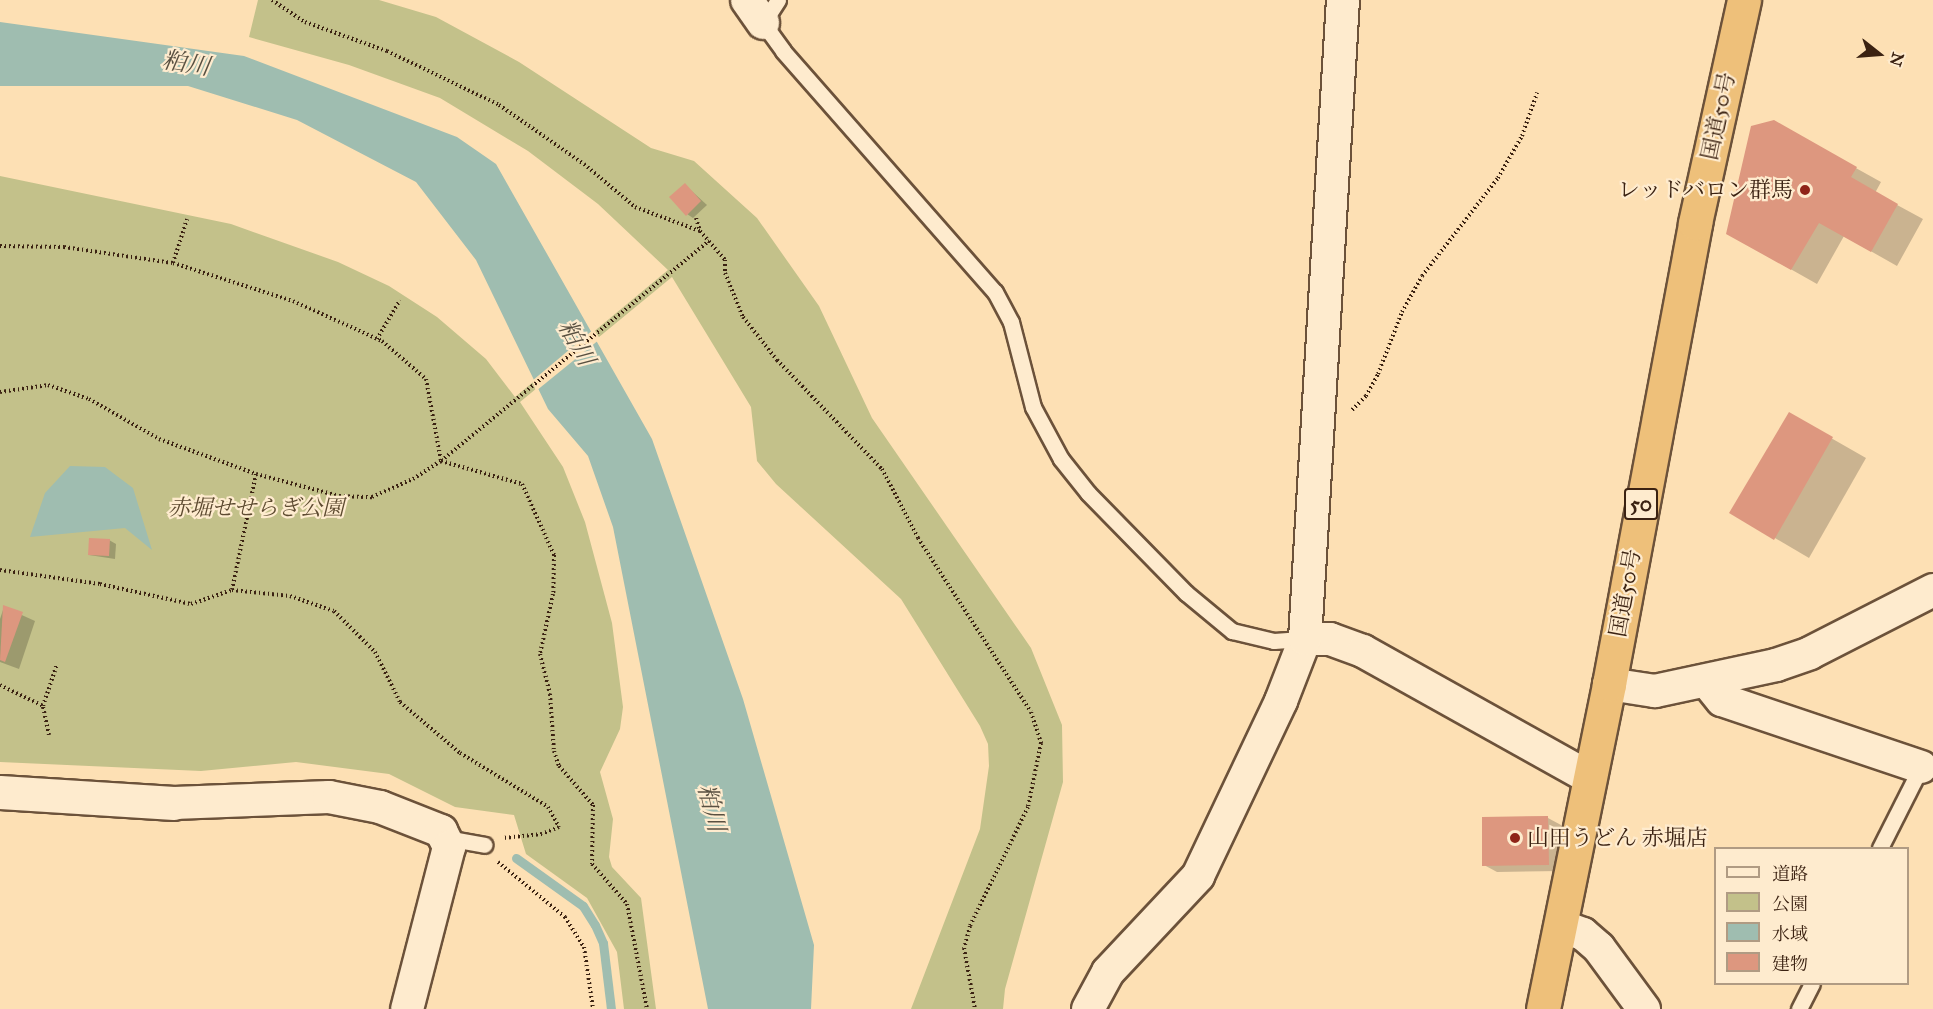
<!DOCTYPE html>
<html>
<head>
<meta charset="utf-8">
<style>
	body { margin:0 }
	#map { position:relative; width:1933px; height:1009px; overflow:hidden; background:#fde0b4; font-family:"IM FELL Great Primer","Noto Serif JP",serif }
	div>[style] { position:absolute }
	.green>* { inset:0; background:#c3c18a }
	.water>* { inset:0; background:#9fbdb0 }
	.pier>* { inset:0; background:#fde0b4 }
	.shadow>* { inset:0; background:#0003 }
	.stream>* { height:9px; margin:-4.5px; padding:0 4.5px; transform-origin:4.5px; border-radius:4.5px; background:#9fbdb0 }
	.building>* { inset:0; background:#dd977f }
	.path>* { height:4px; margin-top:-2px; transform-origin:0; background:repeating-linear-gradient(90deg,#3b2212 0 1.5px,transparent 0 4.5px) }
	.roads { filter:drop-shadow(2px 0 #6c523a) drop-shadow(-2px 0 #6c523a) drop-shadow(0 2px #6c523a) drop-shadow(0 -2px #6c523a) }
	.service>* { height:15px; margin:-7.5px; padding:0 7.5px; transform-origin:7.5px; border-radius:7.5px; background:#feebce }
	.minor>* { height:32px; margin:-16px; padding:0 16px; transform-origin:16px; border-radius:16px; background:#feebce }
	.tertiary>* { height:33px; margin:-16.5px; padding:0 16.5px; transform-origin:16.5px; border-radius:16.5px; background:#feebce }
	.trunk>* { height:33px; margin:-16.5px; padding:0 16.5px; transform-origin:16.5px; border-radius:16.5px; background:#eec07a }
	.dots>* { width:16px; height:16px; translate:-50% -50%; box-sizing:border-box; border:3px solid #feebce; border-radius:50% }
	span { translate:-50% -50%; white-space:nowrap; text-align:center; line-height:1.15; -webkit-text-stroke:4.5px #feebce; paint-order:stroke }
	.shield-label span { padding:2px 4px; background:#feebce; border:2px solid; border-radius:4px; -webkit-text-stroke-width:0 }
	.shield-label { font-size:21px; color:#3b2212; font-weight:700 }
	.street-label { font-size:22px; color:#3b2212 }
	.poi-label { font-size:22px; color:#3b2212 }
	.right { translate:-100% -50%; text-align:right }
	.left { translate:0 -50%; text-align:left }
	.park-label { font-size:22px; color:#5d4a30; font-style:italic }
	.water-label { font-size:24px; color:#595041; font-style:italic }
	.legend { position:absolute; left:1714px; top:847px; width:195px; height:138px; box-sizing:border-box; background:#feebce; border:2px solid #b09b83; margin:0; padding:8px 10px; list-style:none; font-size:18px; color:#3b2212 }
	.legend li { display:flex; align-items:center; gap:12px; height:30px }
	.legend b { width:30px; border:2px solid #b09b83 }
	.north { position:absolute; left:1849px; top:24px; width:60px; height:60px; -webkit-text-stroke:4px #feebce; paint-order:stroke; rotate:107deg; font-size:16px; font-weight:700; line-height:24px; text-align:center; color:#3b2212 }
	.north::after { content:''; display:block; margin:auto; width:21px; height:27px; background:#3b2212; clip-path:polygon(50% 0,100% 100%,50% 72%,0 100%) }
</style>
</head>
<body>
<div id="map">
	<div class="green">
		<div style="clip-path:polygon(258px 0,379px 0,436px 17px,519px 62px,651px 148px,694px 161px,757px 218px,819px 306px,872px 418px,1031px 648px,1062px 725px,1063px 782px,1005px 989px,1003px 1009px,911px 1009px,980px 829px,989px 766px,988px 744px,980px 726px,901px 599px,776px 484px,757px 461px,751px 407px,672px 277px,520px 402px,563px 467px,585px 522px,612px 623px,623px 707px,620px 729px,600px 772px,613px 819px,609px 857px,612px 867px,641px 898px,656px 1009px,624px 1009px,617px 952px,587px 898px,526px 854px,514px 815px,455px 807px,389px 774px,296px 762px,201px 771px,0 762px,0 176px,231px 224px,338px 262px,389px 286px,437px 317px,486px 359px,515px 397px,668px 270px,598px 204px,528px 151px,440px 98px,349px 65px,249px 37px)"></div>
	</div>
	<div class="water">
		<div style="clip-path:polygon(0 22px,244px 56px,457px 137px,496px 164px,652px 439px,743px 699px,814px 945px,811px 1009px,708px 1009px,613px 527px,588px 456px,548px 409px,476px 260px,416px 182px,297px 120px,188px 86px,0 86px)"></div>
		<div style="clip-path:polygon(70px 466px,105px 467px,133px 488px,152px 550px,125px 528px,30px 537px,45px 493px)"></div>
	</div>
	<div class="pier">
		<div style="clip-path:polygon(594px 329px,600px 339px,536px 391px,532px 381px)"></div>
	</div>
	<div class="shadow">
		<div style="clip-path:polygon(1773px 122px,1881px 182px,1875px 193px,1923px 219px,1897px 266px,1844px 236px,1817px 284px,1727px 233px)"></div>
		<div style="clip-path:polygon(685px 185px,707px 205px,693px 218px,687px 214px)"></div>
		<div style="clip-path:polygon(1789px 414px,1866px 458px,1809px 558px,1731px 512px)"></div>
		<div style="clip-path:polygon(109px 540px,116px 544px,115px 559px,89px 555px)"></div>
		<div style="clip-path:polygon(4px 607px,35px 621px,19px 669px,0 662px,0 619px)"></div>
		<div style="clip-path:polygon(1548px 818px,1561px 825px,1561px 871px,1497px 872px,1484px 865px)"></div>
	</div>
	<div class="stream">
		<div style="left:516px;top:858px;width:82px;rotate:35.6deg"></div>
		<div style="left:583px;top:906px;width:22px;rotate:58deg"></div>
		<div style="left:595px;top:925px;width:20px;rotate:66deg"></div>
		<div style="left:603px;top:943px;width:66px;rotate:83.1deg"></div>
	</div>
	<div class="building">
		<div style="clip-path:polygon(1774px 120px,1857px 167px,1851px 177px,1898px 204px,1871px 252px,1819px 223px,1791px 270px,1726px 234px,1751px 126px)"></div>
		<div style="clip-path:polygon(685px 183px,701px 201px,686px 216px,669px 197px)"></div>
		<div style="clip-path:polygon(1789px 412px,1833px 437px,1774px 540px,1729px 513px)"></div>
		<div style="clip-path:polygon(89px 538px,110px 539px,109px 556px,88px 555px)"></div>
		<div style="clip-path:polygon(3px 605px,23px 612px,5px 662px,0 660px)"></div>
		<div style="clip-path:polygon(1548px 816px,1549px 865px,1482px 866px,1482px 817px)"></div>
	</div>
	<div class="path">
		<div style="left:272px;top:0;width:40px;rotate:34deg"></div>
		<div style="left:305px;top:22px;width:87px;rotate:19.5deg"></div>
		<div style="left:387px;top:51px;width:124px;rotate:25.7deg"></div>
		<div style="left:499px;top:105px;width:103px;rotate:34.8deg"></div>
		<div style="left:584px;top:164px;width:67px;rotate:40.1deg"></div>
		<div style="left:635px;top:207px;width:69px;rotate:20.3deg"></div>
		<div style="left:696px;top:218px;width:14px;rotate:73deg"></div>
		<div style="left:700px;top:231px;width:38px;rotate:49deg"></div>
		<div style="left:725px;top:260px;width:13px;rotate:90deg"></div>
		<div style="left:725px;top:273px;width:48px;rotate:67.8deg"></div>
		<div style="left:743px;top:317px;width:55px;rotate:51.7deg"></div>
		<div style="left:777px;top:360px;width:151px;rotate:46.1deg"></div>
		<div style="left:882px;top:469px;width:78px;rotate:62.4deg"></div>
		<div style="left:918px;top:538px;width:207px;rotate:57deg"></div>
		<div style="left:1031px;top:712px;width:33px;rotate:72deg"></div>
		<div style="left:1041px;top:743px;width:65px;rotate:101.5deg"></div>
		<div style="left:1028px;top:807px;width:132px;rotate:116deg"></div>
		<div style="left:970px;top:926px;width:23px;rotate:105deg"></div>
		<div style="left:964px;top:948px;width:62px;rotate:79.8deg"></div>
		<div style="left:0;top:246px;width:64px;rotate:0.9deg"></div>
		<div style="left:64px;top:247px;width:110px;rotate:8.4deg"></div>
		<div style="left:173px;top:263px;width:126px;rotate:17.6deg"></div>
		<div style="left:293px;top:301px;width:98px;rotate:24.2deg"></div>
		<div style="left:382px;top:341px;width:58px;rotate:40.8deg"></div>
		<div style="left:426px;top:379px;width:83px;rotate:79.6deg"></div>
		<div style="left:441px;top:461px;width:84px;rotate:15.9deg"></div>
		<div style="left:522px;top:484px;width:78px;rotate:65.7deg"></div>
		<div style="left:554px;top:555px;width:39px;rotate:91deg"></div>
		<div style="left:553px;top:594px;width:61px;rotate:102.2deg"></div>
		<div style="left:540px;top:654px;width:41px;rotate:76deg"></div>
		<div style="left:550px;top:694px;width:57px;rotate:86deg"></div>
		<div style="left:554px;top:751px;width:16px;rotate:72deg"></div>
		<div style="left:559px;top:766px;width:52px;rotate:48.9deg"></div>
		<div style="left:593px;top:805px;width:59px;rotate:91deg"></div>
		<div style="left:592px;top:864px;width:53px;rotate:48.8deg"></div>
		<div style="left:627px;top:904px;width:107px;rotate:79.2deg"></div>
		<div style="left:173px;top:263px;width:46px;rotate:-72.3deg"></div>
		<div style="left:377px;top:339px;width:45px;rotate:-59.5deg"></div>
		<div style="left:0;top:392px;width:49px;rotate:-8.3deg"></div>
		<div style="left:48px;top:385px;width:43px;rotate:18.9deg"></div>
		<div style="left:89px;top:399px;width:81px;rotate:29.7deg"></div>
		<div style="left:159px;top:439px;width:103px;rotate:19.8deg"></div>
		<div style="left:256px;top:474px;width:86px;rotate:14.8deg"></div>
		<div style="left:339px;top:496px;width:33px;rotate:2deg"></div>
		<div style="left:372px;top:497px;width:45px;rotate:-23.7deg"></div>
		<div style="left:413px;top:479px;width:33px;rotate:-33deg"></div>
		<div style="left:441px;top:461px;width:347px;rotate:-39.4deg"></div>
		<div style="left:1352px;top:410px;width:20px;rotate:-45deg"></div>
		<div style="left:1366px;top:396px;width:25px;rotate:-61deg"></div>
		<div style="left:1378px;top:374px;width:66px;rotate:-68.8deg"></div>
		<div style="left:1402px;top:312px;width:41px;rotate:-60.9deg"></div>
		<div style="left:1422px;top:276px;width:124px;rotate:-52.2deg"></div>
		<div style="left:1498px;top:178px;width:48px;rotate:-60.3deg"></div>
		<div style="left:1522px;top:136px;width:46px;rotate:-70.8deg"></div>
		<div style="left:256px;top:474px;width:118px;rotate:101.7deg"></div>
		<div style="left:232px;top:590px;width:58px;rotate:5.9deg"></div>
		<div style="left:290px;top:596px;width:46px;rotate:18.8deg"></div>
		<div style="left:334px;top:611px;width:58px;rotate:45deg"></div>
		<div style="left:375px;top:652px;width:56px;rotate:63.4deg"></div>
		<div style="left:400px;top:702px;width:79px;rotate:40.4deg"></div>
		<div style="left:460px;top:753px;width:103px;rotate:31.5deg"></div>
		<div style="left:548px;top:807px;width:23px;rotate:61deg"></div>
		<div style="left:559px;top:827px;width:18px;rotate:158deg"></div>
		<div style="left:542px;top:834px;width:39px;rotate:174deg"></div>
		<div style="left:0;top:570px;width:101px;rotate:8deg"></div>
		<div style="left:100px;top:584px;width:93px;rotate:12.4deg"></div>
		<div style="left:191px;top:604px;width:43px;rotate:-18.9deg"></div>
		<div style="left:0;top:685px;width:48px;rotate:26deg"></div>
		<div style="left:49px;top:735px;width:30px;rotate:-102deg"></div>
		<div style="left:43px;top:706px;width:44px;rotate:-71.6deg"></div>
		<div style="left:498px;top:862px;width:87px;rotate:39.4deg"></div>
		<div style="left:565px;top:917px;width:36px;rotate:58deg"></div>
		<div style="left:584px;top:947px;width:63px;rotate:81.7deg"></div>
	</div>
	<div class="roads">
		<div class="service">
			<div style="left:778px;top:0;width:27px;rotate:123deg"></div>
			<div style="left:763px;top:23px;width:34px;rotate:54deg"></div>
			<div style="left:783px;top:51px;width:321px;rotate:48.7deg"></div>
			<div style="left:995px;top:292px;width:34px;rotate:62deg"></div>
			<div style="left:1011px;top:322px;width:88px;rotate:75.5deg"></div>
			<div style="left:1033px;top:407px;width:59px;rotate:61.7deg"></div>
			<div style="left:1061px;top:459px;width:43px;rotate:51.5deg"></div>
			<div style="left:1088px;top:493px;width:140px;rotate:45.6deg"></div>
			<div style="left:1186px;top:593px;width:60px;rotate:39.6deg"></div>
			<div style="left:1232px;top:631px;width:43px;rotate:13.4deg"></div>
			<div style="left:1274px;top:641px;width:31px;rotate:-4deg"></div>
			<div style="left:446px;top:838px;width:39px;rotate:10deg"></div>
			<div style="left:1880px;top:848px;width:91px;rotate:-63.2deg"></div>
			<div style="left:1799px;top:1009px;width:28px;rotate:-63deg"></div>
		</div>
		<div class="minor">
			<div style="left:747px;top:0;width:28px;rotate:55deg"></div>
			<div style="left:1305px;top:639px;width:25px"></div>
			<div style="left:1330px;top:639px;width:35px;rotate:20deg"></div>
			<div style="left:1363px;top:651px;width:260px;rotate:29.2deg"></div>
			<div style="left:1708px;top:683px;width:22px;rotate:51deg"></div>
			<div style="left:1722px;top:700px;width:210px;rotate:18.6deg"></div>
			<div style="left:1609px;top:684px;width:47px;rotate:8.7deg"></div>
			<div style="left:1655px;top:691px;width:124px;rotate:-12.1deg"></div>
			<div style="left:1776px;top:665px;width:36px;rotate:-19deg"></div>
			<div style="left:1810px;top:653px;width:138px;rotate:-27.1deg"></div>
			<div style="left:174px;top:803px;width:155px;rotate:-2.2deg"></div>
			<div style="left:329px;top:797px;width:52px;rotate:11.1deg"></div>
			<div style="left:380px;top:807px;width:66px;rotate:21.5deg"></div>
			<div style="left:441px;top:831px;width:18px;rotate:63deg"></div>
			<div style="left:449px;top:847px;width:167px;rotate:104.5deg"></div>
			<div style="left:1561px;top:926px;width:23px;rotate:20deg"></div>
			<div style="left:1583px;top:934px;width:21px;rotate:41deg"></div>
			<div style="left:1599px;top:948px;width:76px;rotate:53.6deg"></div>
			<div style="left:1088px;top:1009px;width:42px;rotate:-61.6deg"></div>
			<div style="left:1108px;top:972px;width:132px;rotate:-46.8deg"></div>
			<div style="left:1198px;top:876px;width:194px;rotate:-64.6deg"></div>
			<div style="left:1281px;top:701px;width:66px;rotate:-68.8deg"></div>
			<div style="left:1305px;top:639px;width:640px;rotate:-86.6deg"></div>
		</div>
		<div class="tertiary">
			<div style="left:0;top:792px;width:174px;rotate:3.6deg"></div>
		</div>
		<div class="trunk">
			<div style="left:1543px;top:1009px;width:332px;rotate:-78.5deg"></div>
			<div style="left:1609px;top:684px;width:469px;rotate:-79.4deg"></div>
			<div style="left:1695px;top:223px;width:228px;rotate:-77.6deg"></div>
		</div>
	</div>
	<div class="dots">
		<div style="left:1805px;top:190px;background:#8f2418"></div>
		<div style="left:1515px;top:838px;background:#8f2418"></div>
	</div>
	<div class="shield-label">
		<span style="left:1641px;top:504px">50</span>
	</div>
	<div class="street-label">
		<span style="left:1718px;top:116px;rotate:-78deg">国道50号</span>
		<span style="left:1625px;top:593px;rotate:-80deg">国道50号</span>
	</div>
	<div class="poi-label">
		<span class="right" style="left:1793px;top:190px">レッドバロン群馬</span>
		<span class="left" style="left:1527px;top:838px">山田うどん 赤堀店</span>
	</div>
	<div class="park-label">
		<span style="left:256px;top:508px">赤堀せせらぎ公園</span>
	</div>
	<div class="water-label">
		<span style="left:186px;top:64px;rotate:9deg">粕川</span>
		<span style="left:576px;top:343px;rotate:61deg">粕川</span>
		<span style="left:711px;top:808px;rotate:76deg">粕川</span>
	</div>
	<ul class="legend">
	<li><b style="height:8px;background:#feebce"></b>道路</li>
	<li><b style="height:16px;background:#c3c18a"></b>公園</li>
	<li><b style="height:16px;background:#9fbdb0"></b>水域</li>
	<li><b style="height:16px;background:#dd977f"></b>建物</li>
	</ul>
	<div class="north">N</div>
</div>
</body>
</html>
